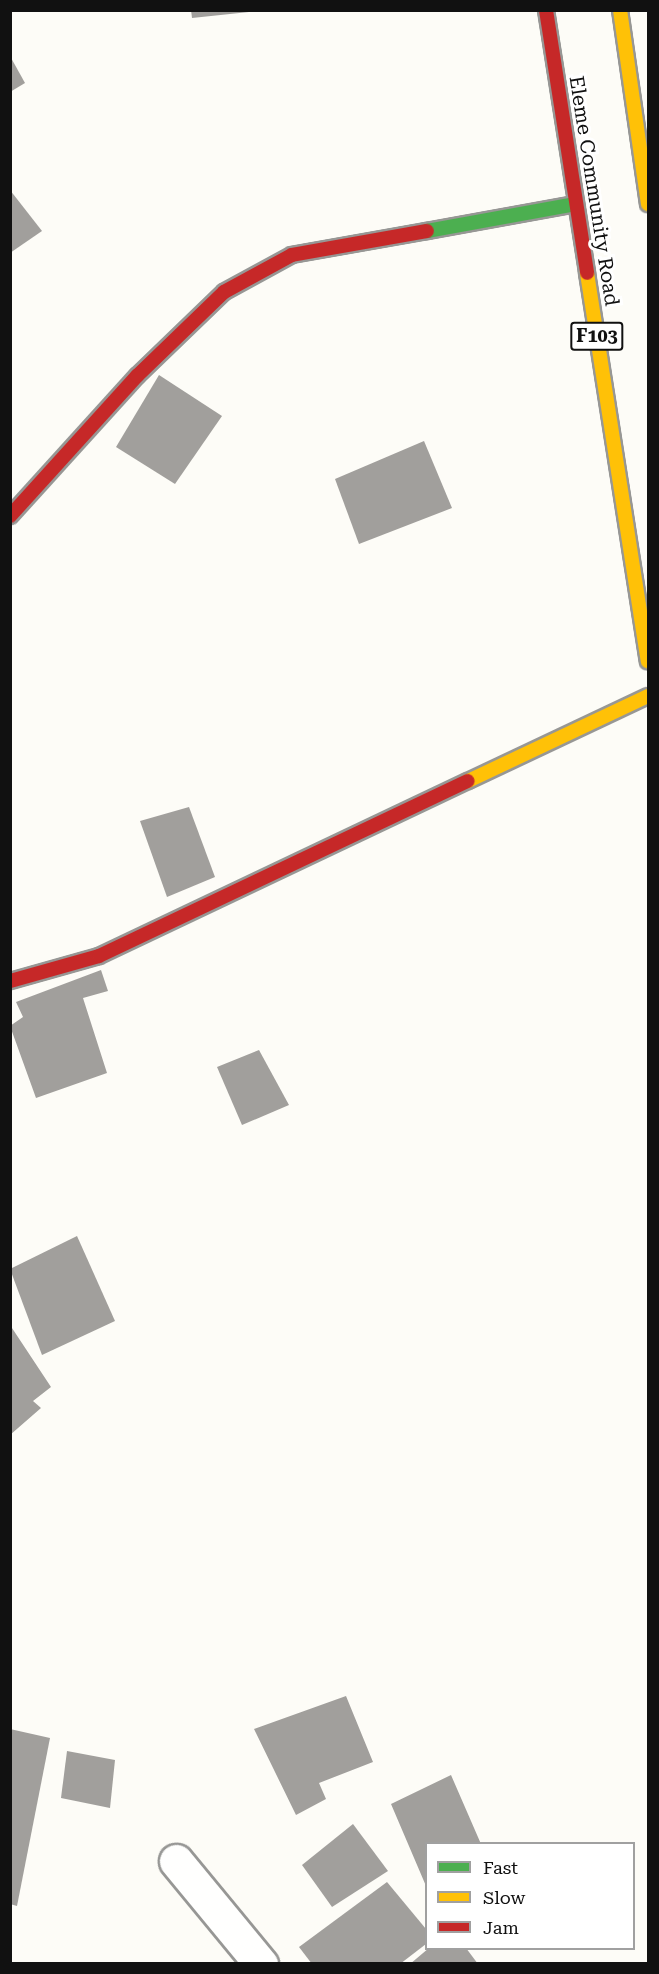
<!DOCTYPE html>
<html>
<head>
<meta charset="utf-8">
<style>
	body { margin:0 }
	#map { position:relative; width:659px; height:1974px; overflow:hidden; background:#fdfcf7; font-family:"Roboto Serif",serif }
	div>[style] { position:absolute }
	.building>* { inset:0; background:#a19f9c }
	.roads { filter:drop-shadow(2px 0 #979795) drop-shadow(-2px 0 #979795) drop-shadow(0 2px #979795) drop-shadow(0 -2px #979795) }
	.street>* { height:33px; margin:-16.5px; padding:0 16.5px; transform-origin:16.5px; border-radius:16.5px; background:#fffffe }
	.fast>* { height:14px; margin:-7px; padding:0 7px; transform-origin:7px; border-radius:7px; background:#4caf50 }
	.slow>* { height:14px; margin:-7px; padding:0 7px; transform-origin:7px; border-radius:7px; background:#ffc107 }
	.jam>* { height:14px; margin:-7px; padding:0 7px; transform-origin:7px; border-radius:7px; background:#c62828 }
	span { translate:-50% -50%; white-space:nowrap; text-align:center; line-height:1.15; -webkit-text-stroke:6px #fff; paint-order:stroke }
	.shield-label span { padding:2px 4px; background:#fff; border:2px solid; border-radius:4px; -webkit-text-stroke-width:0 }
	.shield-label { font-size:18px; color:#111; font-weight:700 }
	.street-label { font-size:20px; color:#111 }
	.frame { position:absolute; inset:0; border:12px solid #111; pointer-events:none }
	.legend { position:absolute; left:425px; top:1842px; width:210px; height:108px; box-sizing:border-box; background:#fff; border:2px solid #a0a0a0; margin:0; padding:8px 10px; list-style:none; font-size:18px; color:#111 }
	.legend li { display:flex; align-items:center; gap:12px; height:30px }
	.legend b { width:30px; border:2px solid #a0a0a0 }
</style>
</head>
<body>
<div id="map">
	<div class="building">
		<div style="clip-path:polygon(191px 10px,249px 10px,249px 12px,192px 18px)"></div>
		<div style="clip-path:polygon(10px 56px,25px 83px,10px 92px)"></div>
		<div style="clip-path:polygon(10px 190px,42px 231px,10px 253px)"></div>
		<div style="clip-path:polygon(159px 375px,222px 416px,175px 484px,116px 447px)"></div>
		<div style="clip-path:polygon(424px 441px,452px 508px,359px 544px,335px 479px)"></div>
		<div style="clip-path:polygon(189px 807px,215px 877px,167px 897px,140px 821px)"></div>
		<div style="clip-path:polygon(101px 970px,108px 991px,83px 998px,107px 1073px,36px 1098px,10px 1026px,23px 1017px,16px 1002px)"></div>
		<div style="clip-path:polygon(259px 1050px,289px 1105px,242px 1125px,217px 1067px)"></div>
		<div style="clip-path:polygon(77px 1236px,115px 1321px,42px 1355px,10px 1269px)"></div>
		<div style="clip-path:polygon(10px 1325px,51px 1387px,33px 1401px,41px 1408px,10px 1435px)"></div>
		<div style="clip-path:polygon(346px 1696px,373px 1762px,319px 1783px,326px 1799px,296px 1815px,254px 1729px)"></div>
		<div style="clip-path:polygon(10px 1729px,50px 1738px,17px 1906px,10px 1904px)"></div>
		<div style="clip-path:polygon(67px 1751px,115px 1760px,110px 1808px,61px 1798px)"></div>
		<div style="clip-path:polygon(451px 1775px,481px 1844px,426px 1844px,426px 1886px,391px 1804px)"></div>
		<div style="clip-path:polygon(353px 1824px,388px 1871px,332px 1907px,302px 1865px)"></div>
		<div style="clip-path:polygon(387px 1882px,426px 1929px,426px 1944px,400px 1964px,312px 1964px,299px 1947px)"></div>
		<div style="clip-path:polygon(429px 1948px,466px 1948px,478px 1964px,410px 1964px)"></div>
	</div>
	<div class="roads">
		<div class="street">
			<div style="left:176px;top:1861px;width:134px;rotate:50.5deg"></div>
		</div>
		<div class="fast">
			<div style="left:427px;top:231px;width:151px;rotate:-10.3deg"></div>
		</div>
		<div class="slow">
			<div style="left:620px;top:10px;width:196px;rotate:81.8deg"></div>
			<div style="left:587px;top:273px;width:393px;rotate:81.1deg"></div>
			<div style="left:468px;top:781px;width:199px;rotate:-25.3deg"></div>
		</div>
		<div class="jam">
			<div style="left:546px;top:10px;width:266px;rotate:81.1deg"></div>
			<div style="left:10px;top:516px;width:189px;rotate:-47.8deg"></div>
			<div style="left:137px;top:376px;width:121px;rotate:-44deg"></div>
			<div style="left:224px;top:292px;width:77px;rotate:-28.6deg"></div>
			<div style="left:292px;top:255px;width:137px;rotate:-10.1deg"></div>
			<div style="left:10px;top:981px;width:92px;rotate:-15.7deg"></div>
			<div style="left:99px;top:956px;width:408px;rotate:-25.4deg"></div>
		</div>
	</div>
	<div class="shield-label">
		<span style="left:597px;top:336px">F103</span>
	</div>
	<div class="street-label">
		<span style="left:594px;top:191px;rotate:81deg">Eleme Community Road</span>
	</div>
	<div class="frame"></div>
	<ul class="legend">
	<li><b style="height:8px;background:#4caf50"></b>Fast</li>
	<li><b style="height:8px;background:#ffc107"></b>Slow</li>
	<li><b style="height:8px;background:#c62828"></b>Jam</li>
	</ul>
</div>
</body>
</html>
